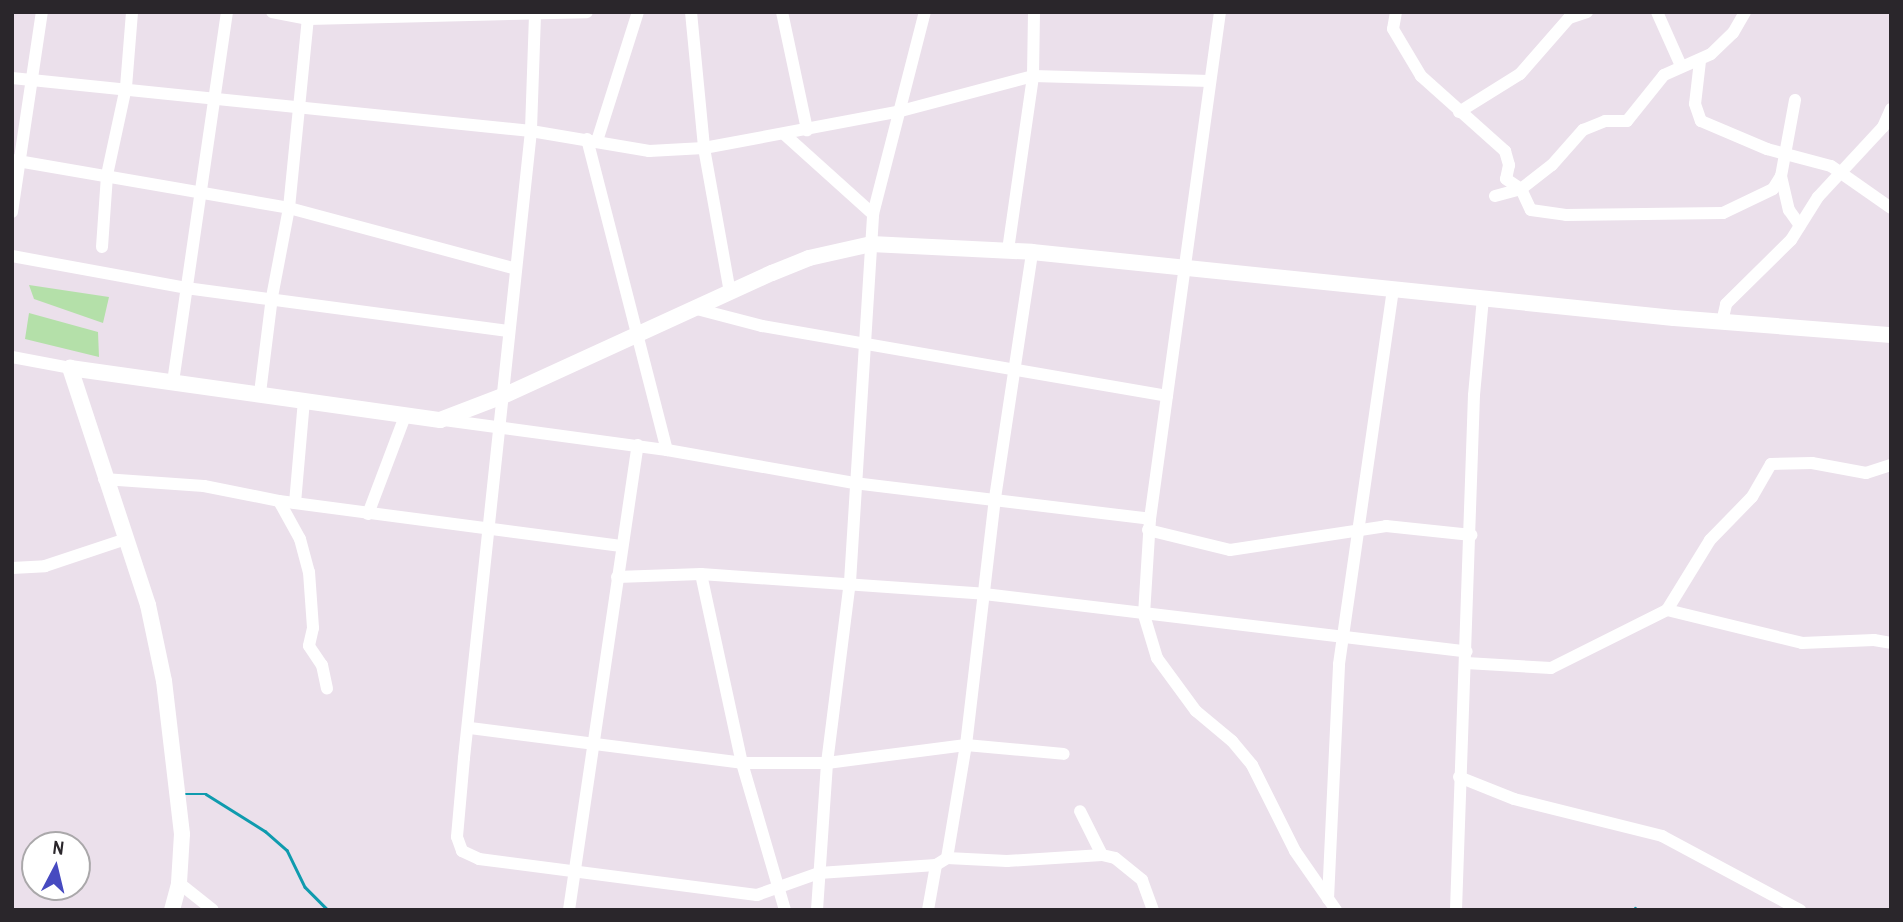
<!DOCTYPE html>
<html>
<head>
<meta charset="utf-8">
<style>
	body { margin:0 }
	#map { position:relative; width:1903px; height:922px; overflow:hidden; background:#ebe0eb; font-family:"Archivo Narrow",sans-serif }
	div>[style] { position:absolute }
	.green>* { inset:0; background:#b4e0a9 }
	.stream>* { height:2.5px; margin:-1.25px; padding:0 1.25px; transform-origin:1.25px; border-radius:1.25px; background:#0f9bae }
	.minor>* { height:12px; margin:-6px; padding:0 6px; transform-origin:6px; border-radius:6px; background:#fff }
	.major>* { height:16px; margin:-8px; padding:0 8px; transform-origin:8px; border-radius:8px; background:#fff }
	span { translate:-50% -50%; white-space:nowrap; text-align:center; line-height:1.15; -webkit-text-stroke:5px #fff; paint-order:stroke }
	.frame { position:absolute; inset:0; border:14px solid #2a262b; pointer-events:none }
	.north { position:absolute; left:21px; top:831px; width:70px; height:70px; box-sizing:border-box; background:#fff; border:2px solid #aaa8aa; border-radius:50%; rotate:7deg; font-size:19px; font-weight:700; line-height:28px; text-align:center; color:#2a262b }
	.north::after { content:''; display:block; margin:auto; width:24px; height:32px; background:#474ac0; clip-path:polygon(50% 0,100% 100%,50% 72%,0 100%) }
</style>
</head>
<body>
<div id="map">
	<div class="green">
		<div style="clip-path:polygon(29px 285px,109px 297px,103px 323px,34px 299px)"></div>
		<div style="clip-path:polygon(29px 313px,98px 332px,99px 357px,25px 339px)"></div>
	</div>
	<div class="stream">
		<div style="left:185px;top:794px;width:21px"></div>
		<div style="left:206px;top:794px;width:70px;rotate:32.1deg"></div>
		<div style="left:265px;top:831px;width:29px;rotate:41deg"></div>
		<div style="left:287px;top:850px;width:41px;rotate:64.1deg"></div>
		<div style="left:305px;top:887px;width:33px;rotate:45deg"></div>
		<div style="left:1634px;top:910px;width:2px;rotate:-63deg"></div>
	</div>
	<div class="minor">
		<div style="left:272px;top:12px;width:37px;rotate:11deg"></div>
		<div style="left:308px;top:19px;width:279px;rotate:-1.4deg"></div>
		<div style="left:691px;top:12px;width:137px;rotate:84.5deg"></div>
		<div style="left:704px;top:148px;width:146px;rotate:79.8deg"></div>
		<div style="left:782px;top:12px;width:121px;rotate:78deg"></div>
		<div style="left:1220px;top:12px;width:512px;rotate:97.86deg"></div>
		<div style="left:1150px;top:519px;width:96px;rotate:93.6deg"></div>
		<div style="left:1144px;top:615px;width:45px;rotate:73.2deg"></div>
		<div style="left:1157px;top:658px;width:66px;rotate:53.7deg"></div>
		<div style="left:1196px;top:711px;width:47px;rotate:39.8deg"></div>
		<div style="left:1232px;top:741px;width:31px;rotate:50deg"></div>
		<div style="left:1252px;top:765px;width:96px;rotate:63.4deg"></div>
		<div style="left:1295px;top:851px;width:72px;rotate:55.2deg"></div>
		<div style="left:1396px;top:12px;width:17px;rotate:100deg"></div>
		<div style="left:1393px;top:29px;width:55px;rotate:59.2deg"></div>
		<div style="left:1421px;top:76px;width:113px;rotate:41.8deg"></div>
		<div style="left:1505px;top:151px;width:15px;rotate:74deg"></div>
		<div style="left:1509px;top:165px;width:14px;rotate:102deg"></div>
		<div style="left:1506px;top:179px;width:18px;rotate:34deg"></div>
		<div style="left:1521px;top:189px;width:23px;rotate:65deg"></div>
		<div style="left:1531px;top:210px;width:35px;rotate:8deg"></div>
		<div style="left:1566px;top:215px;width:157px;rotate:-0.7deg"></div>
		<div style="left:1723px;top:213px;width:55px;rotate:-25.6deg"></div>
		<div style="left:1773px;top:189px;width:15px;rotate:-58deg"></div>
		<div style="left:1657px;top:12px;width:59px;rotate:66deg"></div>
		<div style="left:535px;top:15px;width:116px;rotate:92deg"></div>
		<div style="left:531px;top:131px;width:631px;rotate:96.1deg"></div>
		<div style="left:464px;top:758px;width:79px;rotate:95.1deg"></div>
		<div style="left:457px;top:837px;width:15px;rotate:70deg"></div>
		<div style="left:462px;top:851px;width:19px;rotate:25deg"></div>
		<div style="left:479px;top:859px;width:280px;rotate:7.4deg"></div>
		<div style="left:757px;top:895px;width:66px;rotate:-19.5deg"></div>
		<div style="left:819px;top:873px;width:117px;rotate:-3.9deg"></div>
		<div style="left:1700px;top:61px;width:43px;rotate:96.6deg"></div>
		<div style="left:1695px;top:104px;width:18px;rotate:71deg"></div>
		<div style="left:1701px;top:121px;width:72px;rotate:23deg"></div>
		<div style="left:1767px;top:149px;width:66px;rotate:14.9deg"></div>
		<div style="left:1831px;top:166px;width:73px;rotate:35deg"></div>
		<div style="left:12px;top:78px;width:522px;rotate:5.83deg"></div>
		<div style="left:531px;top:131px;width:120px;rotate:9.6deg"></div>
		<div style="left:649px;top:151px;width:55px;rotate:-3.1deg"></div>
		<div style="left:704px;top:148px;width:196px;rotate:-10.6deg"></div>
		<div style="left:897px;top:112px;width:141px;rotate:-14.8deg"></div>
		<div style="left:1033px;top:76px;width:177px;rotate:1.6deg"></div>
		<div style="left:1795px;top:100px;width:77px;rotate:100.4deg"></div>
		<div style="left:1781px;top:176px;width:35px;rotate:77deg"></div>
		<div style="left:1789px;top:210px;width:19px;rotate:55deg"></div>
		<div style="left:1459px;top:112px;width:72px;rotate:-31.9deg"></div>
		<div style="left:1520px;top:74px;width:74px;rotate:-48.8deg"></div>
		<div style="left:1569px;top:18px;width:19px;rotate:-18deg"></div>
		<div style="left:784px;top:134px;width:120px;rotate:42deg"></div>
		<div style="left:587px;top:139px;width:321px;rotate:75.6deg"></div>
		<div style="left:597px;top:141px;width:135px;rotate:-72.4deg"></div>
		<div style="left:12px;top:160px;width:281px;rotate:9.8deg"></div>
		<div style="left:289px;top:208px;width:235px;rotate:15deg"></div>
		<div style="left:1495px;top:196px;width:27px;rotate:-15deg"></div>
		<div style="left:1521px;top:189px;width:39px;rotate:-38deg"></div>
		<div style="left:1552px;top:165px;width:47px;rotate:-48.5deg"></div>
		<div style="left:1583px;top:130px;width:24px;rotate:-22deg"></div>
		<div style="left:1605px;top:121px;width:22px"></div>
		<div style="left:1627px;top:121px;width:59px;rotate:-51.2deg"></div>
		<div style="left:1664px;top:75px;width:51px;rotate:-24.1deg"></div>
		<div style="left:1711px;top:54px;width:30px;rotate:-44deg"></div>
		<div style="left:1733px;top:33px;width:24px;rotate:-60deg"></div>
		<div style="left:12px;top:212px;width:202px;rotate:-81.5deg"></div>
		<div style="left:102px;top:247px;width:72px;rotate:-86deg"></div>
		<div style="left:107px;top:175px;width:90px;rotate:-77.8deg"></div>
		<div style="left:126px;top:87px;width:75px;rotate:-85.4deg"></div>
		<div style="left:1008px;top:250px;width:176px;rotate:-81.8deg"></div>
		<div style="left:1033px;top:76px;width:64px;rotate:-89.1deg"></div>
		<div style="left:12px;top:256px;width:177px;rotate:10.4deg"></div>
		<div style="left:186px;top:288px;width:325px;rotate:7.6deg"></div>
		<div style="left:693px;top:308px;width:71px;rotate:14.6deg"></div>
		<div style="left:762px;top:326px;width:411px;rotate:9.8deg"></div>
		<div style="left:1722px;top:322px;width:18px;rotate:-77deg"></div>
		<div style="left:1726px;top:304px;width:91px;rotate:-44.6deg"></div>
		<div style="left:1791px;top:240px;width:51px;rotate:-57.9deg"></div>
		<div style="left:1818px;top:197px;width:96px;rotate:-47.1deg"></div>
		<div style="left:1883px;top:127px;width:20px;rotate:-66deg"></div>
		<div style="left:12px;top:357px;width:59px;rotate:10.7deg"></div>
		<div style="left:173px;top:382px;width:374px;rotate:-81.7deg"></div>
		<div style="left:260px;top:393px;width:97px;rotate:-82.9deg"></div>
		<div style="left:272px;top:297px;width:91px;rotate:-79.2deg"></div>
		<div style="left:289px;top:208px;width:190px;rotate:-84.3deg"></div>
		<div style="left:444px;top:420px;width:225px;rotate:7.7deg"></div>
		<div style="left:667px;top:450px;width:190px;rotate:10deg"></div>
		<div style="left:854px;top:483px;width:298px;rotate:6.9deg"></div>
		<div style="left:104px;top:479px;width:100px;rotate:4deg"></div>
		<div style="left:204px;top:486px;width:76px;rotate:11.3deg"></div>
		<div style="left:279px;top:501px;width:345px;rotate:7.5deg"></div>
		<div style="left:279px;top:501px;width:43px;rotate:61.1deg"></div>
		<div style="left:300px;top:539px;width:34px;rotate:75deg"></div>
		<div style="left:309px;top:572px;width:56px;rotate:85.9deg"></div>
		<div style="left:313px;top:628px;width:18px;rotate:103deg"></div>
		<div style="left:309px;top:646px;width:23px;rotate:56deg"></div>
		<div style="left:322px;top:665px;width:24px;rotate:78deg"></div>
		<div style="left:295px;top:503px;width:103px;rotate:-85deg"></div>
		<div style="left:368px;top:514px;width:105px;rotate:-69.3deg"></div>
		<div style="left:1148px;top:530px;width:84px;rotate:13.7deg"></div>
		<div style="left:1230px;top:550px;width:158px;rotate:-8.7deg"></div>
		<div style="left:1386px;top:526px;width:86px;rotate:6deg"></div>
		<div style="left:12px;top:568px;width:33px;rotate:-3deg"></div>
		<div style="left:45px;top:566px;width:85px;rotate:-18.4deg"></div>
		<div style="left:701px;top:574px;width:193px;rotate:77.8deg"></div>
		<div style="left:742px;top:763px;width:153px;rotate:73.7deg"></div>
		<div style="left:617px;top:577px;width:84px;rotate:-2deg"></div>
		<div style="left:701px;top:574px;width:284px;rotate:4deg"></div>
		<div style="left:984px;top:594px;width:486px;rotate:6.8deg"></div>
		<div style="left:1667px;top:610px;width:139px;rotate:13.7deg"></div>
		<div style="left:1802px;top:643px;width:72px;rotate:-2.4deg"></div>
		<div style="left:1874px;top:640px;width:17px;rotate:10deg"></div>
		<div style="left:1466px;top:663px;width:85px;rotate:3.4deg"></div>
		<div style="left:1551px;top:668px;width:130px;rotate:-26.6deg"></div>
		<div style="left:1667px;top:610px;width:82px;rotate:-58.4deg"></div>
		<div style="left:1710px;top:540px;width:60px;rotate:-45.7deg"></div>
		<div style="left:1752px;top:497px;width:38px;rotate:-60deg"></div>
		<div style="left:1771px;top:464px;width:41px;rotate:-1.4deg"></div>
		<div style="left:1812px;top:463px;width:55px;rotate:10.5deg"></div>
		<div style="left:1866px;top:473px;width:26px;rotate:-18deg"></div>
		<div style="left:470px;top:728px;width:274px;rotate:7.3deg"></div>
		<div style="left:742px;top:763px;width:85px"></div>
		<div style="left:827px;top:763px;width:140px;rotate:-7.4deg"></div>
		<div style="left:966px;top:745px;width:98px;rotate:5.2deg"></div>
		<div style="left:1459px;top:777px;width:59px;rotate:21.8deg"></div>
		<div style="left:1514px;top:799px;width:153px;rotate:14deg"></div>
		<div style="left:1662px;top:836px;width:157px;rotate:28.2deg"></div>
		<div style="left:1102px;top:855px;width:13px;rotate:13deg"></div>
		<div style="left:1115px;top:858px;width:35px;rotate:39deg"></div>
		<div style="left:1142px;top:880px;width:32px;rotate:70deg"></div>
		<div style="left:947px;top:858px;width:60px;rotate:2.9deg"></div>
		<div style="left:1007px;top:861px;width:95px;rotate:-3.6deg"></div>
		<div style="left:1102px;top:855px;width:49px;rotate:-116.6deg"></div>
		<div style="left:179px;top:883px;width:43px;rotate:38.5deg"></div>
		<div style="left:1328px;top:899px;width:235px;rotate:-87.3deg"></div>
		<div style="left:1339px;top:664px;width:380px;rotate:-81.8deg"></div>
		<div style="left:569px;top:910px;width:470px;rotate:-81.6deg"></div>
		<div style="left:817px;top:910px;width:147px;rotate:-86.1deg"></div>
		<div style="left:827px;top:763px;width:182px;rotate:-82.8deg"></div>
		<div style="left:850px;top:582px;width:369px;rotate:-86.4deg"></div>
		<div style="left:873px;top:214px;width:209px;rotate:-75.6deg"></div>
		<div style="left:928px;top:910px;width:46px;rotate:-79.9deg"></div>
		<div style="left:936px;top:865px;width:13px;rotate:-32deg"></div>
		<div style="left:947px;top:858px;width:115px;rotate:-80.5deg"></div>
		<div style="left:966px;top:745px;width:249px;rotate:-83.3deg"></div>
		<div style="left:995px;top:498px;width:249px;rotate:-81.4deg"></div>
		<div style="left:1456px;top:910px;width:515px;rotate:-88deg"></div>
		<div style="left:1474px;top:395px;width:97px;rotate:-84.7deg"></div>
	</div>
	<div class="major">
		<div style="left:172px;top:910px;width:28px;rotate:-75deg"></div>
		<div style="left:179px;top:883px;width:49px;rotate:-86.5deg"></div>
		<div style="left:182px;top:834px;width:154px;rotate:-96.7deg"></div>
		<div style="left:164px;top:681px;width:78px;rotate:-101.9deg"></div>
		<div style="left:148px;top:605px;width:250px;rotate:-108.2deg"></div>
		<div style="left:70px;top:368px;width:374px;rotate:8deg"></div>
		<div style="left:440px;top:420px;width:67px;rotate:-20.9deg"></div>
		<div style="left:503px;top:396px;width:296px;rotate:-24.6deg"></div>
		<div style="left:772px;top:273px;width:40px;rotate:-22deg"></div>
		<div style="left:809px;top:258px;width:64px;rotate:-12.7deg"></div>
		<div style="left:871px;top:244px;width:161px;rotate:2.8deg"></div>
		<div style="left:1032px;top:252px;width:645px;rotate:5.87deg"></div>
		<div style="left:1674px;top:318px;width:218px;rotate:4.5deg"></div>
	</div>
	<div class="frame"></div>
	<div class="north">N</div>
</div>
</body>
</html>
